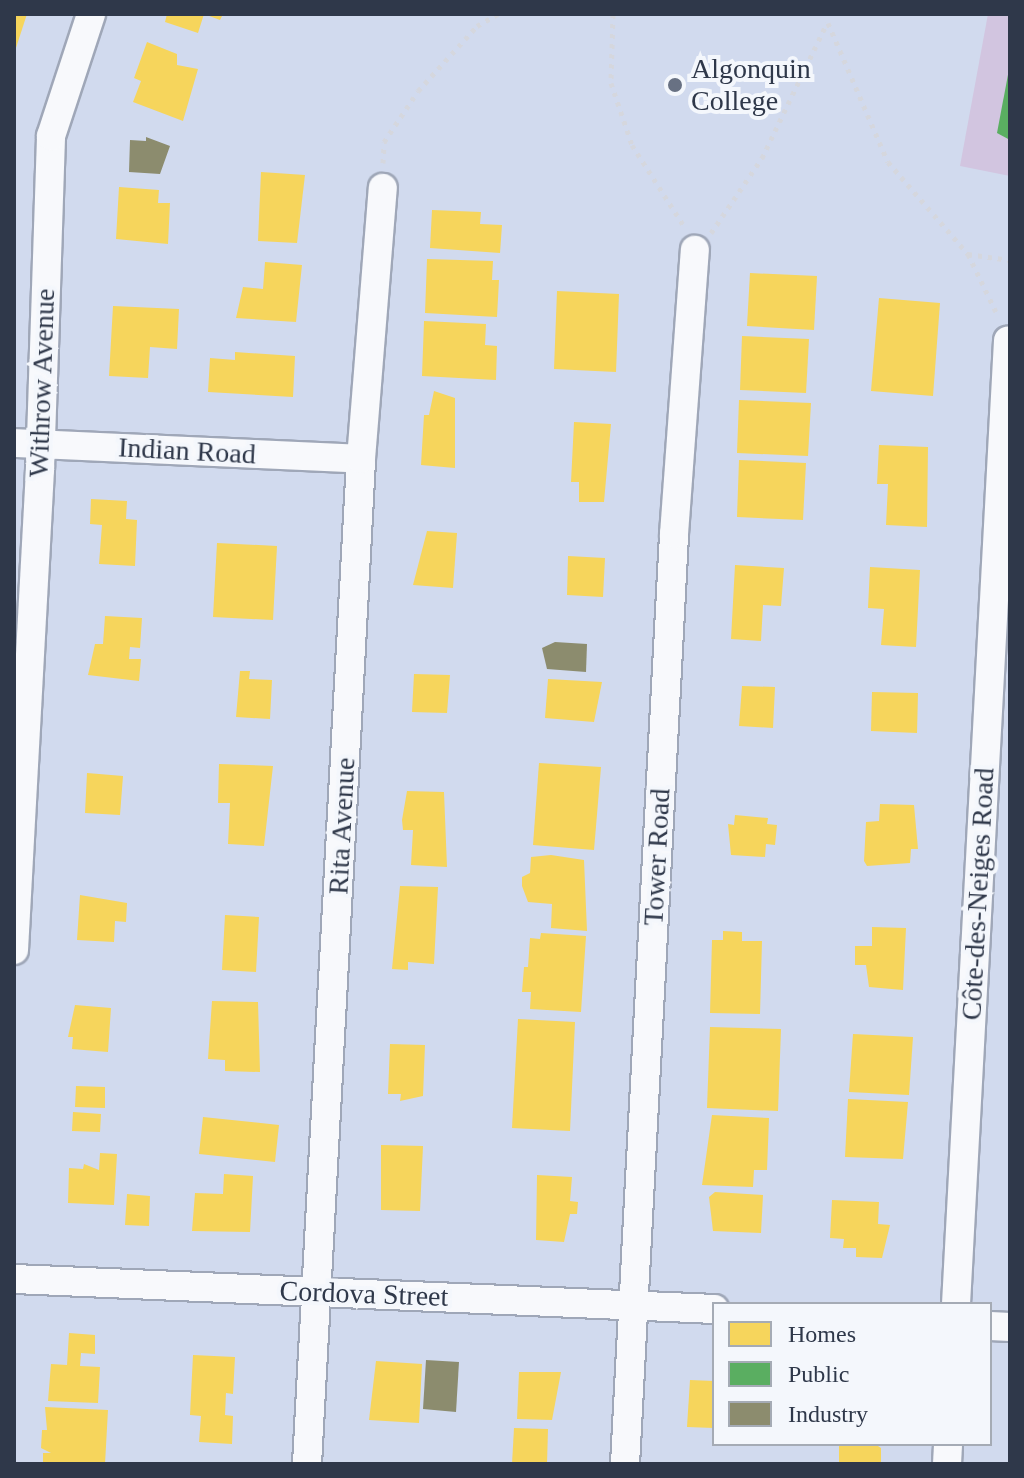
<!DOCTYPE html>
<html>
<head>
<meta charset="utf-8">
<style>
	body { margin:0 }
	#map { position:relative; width:1024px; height:1478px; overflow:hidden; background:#d1daee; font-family:"Times New Roman",serif }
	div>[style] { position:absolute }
	.green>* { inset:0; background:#d2c5e0 }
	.homes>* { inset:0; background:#f6d55c }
	.public>* { inset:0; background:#5aae61 }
	.industry>* { inset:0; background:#8c8c6e }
	.path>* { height:5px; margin-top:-2.5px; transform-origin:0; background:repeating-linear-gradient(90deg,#d5d7de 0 4px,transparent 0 10px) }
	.roads { filter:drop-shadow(2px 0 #9fa7b8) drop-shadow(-2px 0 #9fa7b8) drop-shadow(0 2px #9fa7b8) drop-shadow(0 -2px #9fa7b8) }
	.minor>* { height:28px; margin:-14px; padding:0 14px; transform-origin:14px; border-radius:14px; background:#f8f9fc }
	.dots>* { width:22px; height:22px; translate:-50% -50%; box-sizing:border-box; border:4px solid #f4f7fc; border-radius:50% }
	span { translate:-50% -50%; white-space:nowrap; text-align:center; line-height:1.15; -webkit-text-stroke:8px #f4f7fc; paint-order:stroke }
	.poi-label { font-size:28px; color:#2f384a }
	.left { translate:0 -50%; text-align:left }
	.street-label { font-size:28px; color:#2f384a }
	.frame { position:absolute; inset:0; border:16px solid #2f384a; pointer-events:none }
	.legend { position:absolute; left:712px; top:1302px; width:280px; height:144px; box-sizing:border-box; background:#f4f7fc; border:2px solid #a5abb5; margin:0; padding:10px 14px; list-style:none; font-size:24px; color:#2f384a }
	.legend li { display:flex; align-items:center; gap:16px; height:40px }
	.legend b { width:40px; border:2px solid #a5abb5 }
</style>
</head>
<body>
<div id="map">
	<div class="green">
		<div style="clip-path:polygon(988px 14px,1010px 14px,1010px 176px,960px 166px)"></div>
	</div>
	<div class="homes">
		<div style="clip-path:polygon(14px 14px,27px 14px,14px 54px)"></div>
		<div style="clip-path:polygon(167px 14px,223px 14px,220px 20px,204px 14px,198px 33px,165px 22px)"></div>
		<div style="clip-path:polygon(147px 42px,177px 54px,177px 65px,198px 69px,183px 121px,133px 102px,141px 81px,134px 78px)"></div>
		<div style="clip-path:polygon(261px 172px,305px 175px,297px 243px,258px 241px)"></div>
		<div style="clip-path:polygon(119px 187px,159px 190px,158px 203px,170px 203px,168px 244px,116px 239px)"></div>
		<div style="clip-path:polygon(432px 210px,481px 212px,480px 224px,502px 225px,500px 253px,430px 248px)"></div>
		<div style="clip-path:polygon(427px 259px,493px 261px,492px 280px,499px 280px,497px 317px,425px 313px)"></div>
		<div style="clip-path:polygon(265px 262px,302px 265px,296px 322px,236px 318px,243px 287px,263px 289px)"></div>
		<div style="clip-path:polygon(750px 273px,817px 276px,814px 330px,747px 326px)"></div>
		<div style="clip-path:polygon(557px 291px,619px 294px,616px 372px,554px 369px)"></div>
		<div style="clip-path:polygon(879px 298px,940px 303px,933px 396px,871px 391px)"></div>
		<div style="clip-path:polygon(113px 306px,179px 309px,177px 349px,150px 347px,148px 378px,109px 376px)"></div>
		<div style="clip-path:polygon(424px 321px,486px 324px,485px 345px,497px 346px,496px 380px,422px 376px)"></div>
		<div style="clip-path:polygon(742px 336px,809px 339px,806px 393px,740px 390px)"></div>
		<div style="clip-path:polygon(235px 352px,295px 356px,293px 397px,208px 392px,210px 358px,235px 360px)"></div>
		<div style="clip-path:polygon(434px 391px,455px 398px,455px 468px,421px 465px,424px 415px,429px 415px)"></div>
		<div style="clip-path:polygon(739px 400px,811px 403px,808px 456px,737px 453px)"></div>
		<div style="clip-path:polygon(574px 422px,611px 424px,604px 502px,579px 502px,579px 482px,571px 482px)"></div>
		<div style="clip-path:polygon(879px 445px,928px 447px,927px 527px,886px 525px,888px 484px,877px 484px)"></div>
		<div style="clip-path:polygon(739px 460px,806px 463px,803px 520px,737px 517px)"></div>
		<div style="clip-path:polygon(91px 499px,127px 501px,126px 519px,137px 520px,135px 566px,99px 564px,102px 525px,90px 524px)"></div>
		<div style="clip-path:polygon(427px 531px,457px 533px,453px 588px,413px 585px)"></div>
		<div style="clip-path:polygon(217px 543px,277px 546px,273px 620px,213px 617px)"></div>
		<div style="clip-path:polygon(568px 556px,605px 558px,603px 597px,567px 595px)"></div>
		<div style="clip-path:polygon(735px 565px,784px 568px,781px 606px,763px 605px,761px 641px,731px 639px)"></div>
		<div style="clip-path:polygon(870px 567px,920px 570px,916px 647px,881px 645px,884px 609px,868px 608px)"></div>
		<div style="clip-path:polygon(105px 616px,142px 618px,140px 648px,130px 647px,129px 659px,141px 659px,139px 681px,88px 675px,95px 644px,103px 644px)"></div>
		<div style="clip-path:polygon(240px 671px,250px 671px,249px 679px,272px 680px,270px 719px,236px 717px)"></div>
		<div style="clip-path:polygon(414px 674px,450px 675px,447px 713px,412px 712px)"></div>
		<div style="clip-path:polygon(548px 679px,602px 682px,594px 722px,545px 718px)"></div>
		<div style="clip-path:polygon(742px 686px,775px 687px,773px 728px,739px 726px)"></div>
		<div style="clip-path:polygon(872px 692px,918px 693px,917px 733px,871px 731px)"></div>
		<div style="clip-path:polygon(539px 763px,601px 767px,594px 850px,533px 845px)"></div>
		<div style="clip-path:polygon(219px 764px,273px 766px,264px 846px,228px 844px,230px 803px,218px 803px)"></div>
		<div style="clip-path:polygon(87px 773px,123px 776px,120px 815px,85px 813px)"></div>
		<div style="clip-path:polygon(407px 791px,444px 792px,447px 867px,411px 865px,413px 830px,403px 830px,402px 820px)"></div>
		<div style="clip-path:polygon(880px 804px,914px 805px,918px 849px,911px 849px,910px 863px,867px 866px,864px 861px,866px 822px,879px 821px)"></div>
		<div style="clip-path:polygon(735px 815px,768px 818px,767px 824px,777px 825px,775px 845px,766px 844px,765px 857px,731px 855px,728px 824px,734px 825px)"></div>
		<div style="clip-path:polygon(551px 855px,584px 860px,587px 931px,551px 928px,552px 904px,528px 902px,522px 886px,522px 877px,530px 873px,531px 857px)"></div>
		<div style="clip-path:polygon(400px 886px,438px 887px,434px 964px,408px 962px,408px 970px,392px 969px)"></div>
		<div style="clip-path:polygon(80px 895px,127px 903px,126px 922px,115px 921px,114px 942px,77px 940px)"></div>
		<div style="clip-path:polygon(225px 915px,259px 917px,256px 972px,222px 970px)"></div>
		<div style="clip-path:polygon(872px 927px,906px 928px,903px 990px,869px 987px,866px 965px,855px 965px,855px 946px,872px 946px)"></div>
		<div style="clip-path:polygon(723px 931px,742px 932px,742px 941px,762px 941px,760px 1014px,710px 1013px,712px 940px,723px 940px)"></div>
		<div style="clip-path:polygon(541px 933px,586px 936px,581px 1012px,530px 1009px,531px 992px,522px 992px,524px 967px,528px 967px,530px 938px,540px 939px)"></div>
		<div style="clip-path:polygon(212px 1001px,258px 1002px,260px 1072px,225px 1071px,225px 1060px,208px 1059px)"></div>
		<div style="clip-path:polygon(75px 1005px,111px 1008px,108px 1052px,72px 1049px,73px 1037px,68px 1037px)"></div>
		<div style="clip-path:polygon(518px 1019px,575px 1022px,570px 1131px,512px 1128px)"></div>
		<div style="clip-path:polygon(710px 1027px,781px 1029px,778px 1111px,707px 1108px)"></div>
		<div style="clip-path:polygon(853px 1034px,913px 1037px,909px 1095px,849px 1092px)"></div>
		<div style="clip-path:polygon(390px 1044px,425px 1045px,423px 1096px,400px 1101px,401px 1094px,388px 1094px)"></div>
		<div style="clip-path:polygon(76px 1086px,105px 1087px,105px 1108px,75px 1107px)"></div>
		<div style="clip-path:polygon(848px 1099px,908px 1102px,903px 1159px,845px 1157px)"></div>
		<div style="clip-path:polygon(73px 1112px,101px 1114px,100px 1132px,72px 1131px)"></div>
		<div style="clip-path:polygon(712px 1115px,769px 1118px,767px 1170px,754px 1170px,753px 1187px,702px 1185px)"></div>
		<div style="clip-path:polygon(203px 1117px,279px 1125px,275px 1162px,199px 1154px)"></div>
		<div style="clip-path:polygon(381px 1145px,423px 1146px,420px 1211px,381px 1210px)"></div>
		<div style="clip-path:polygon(100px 1153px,117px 1154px,114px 1205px,68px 1203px,69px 1168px,83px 1169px,84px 1164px,99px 1170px)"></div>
		<div style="clip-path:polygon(224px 1174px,253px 1176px,250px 1232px,192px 1231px,195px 1193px,223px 1194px)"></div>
		<div style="clip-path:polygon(537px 1175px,572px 1177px,570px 1201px,578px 1202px,577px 1214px,570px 1214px,564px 1242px,536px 1240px)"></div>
		<div style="clip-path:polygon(715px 1192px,763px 1195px,761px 1233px,713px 1231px,709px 1197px)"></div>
		<div style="clip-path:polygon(127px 1194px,150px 1196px,149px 1226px,125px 1225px)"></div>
		<div style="clip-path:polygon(832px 1200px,879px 1202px,878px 1224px,890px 1225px,882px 1258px,856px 1257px,856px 1248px,843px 1248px,844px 1239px,830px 1238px)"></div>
		<div style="clip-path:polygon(69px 1333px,95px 1335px,95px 1354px,81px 1353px,80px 1366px,100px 1367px,98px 1403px,48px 1401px,51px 1364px,67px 1365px)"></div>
		<div style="clip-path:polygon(193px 1355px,235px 1357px,233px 1394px,226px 1393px,225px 1415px,233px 1416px,232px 1444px,199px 1442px,201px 1416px,190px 1415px)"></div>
		<div style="clip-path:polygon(376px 1361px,422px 1364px,419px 1423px,369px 1420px)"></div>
		<div style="clip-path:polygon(519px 1372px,561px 1372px,552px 1420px,517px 1419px)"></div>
		<div style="clip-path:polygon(690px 1380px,714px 1381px,714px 1428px,687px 1427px)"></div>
		<div style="clip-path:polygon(45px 1407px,108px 1410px,105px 1464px,43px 1464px,43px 1453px,51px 1453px,41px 1448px,42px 1430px,47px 1430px)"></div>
		<div style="clip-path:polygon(514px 1428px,548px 1429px,547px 1464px,512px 1464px)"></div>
		<div style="clip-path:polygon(839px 1444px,875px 1444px,881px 1448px,881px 1464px,839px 1464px)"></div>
	</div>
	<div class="public">
		<div style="clip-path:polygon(1010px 64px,1010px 140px,997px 133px)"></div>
	</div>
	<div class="industry">
		<div style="clip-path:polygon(146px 137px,170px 146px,160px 174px,129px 172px,130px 140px,146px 141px)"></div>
		<div style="clip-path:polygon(555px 642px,587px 644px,586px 672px,547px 669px,542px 648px)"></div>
		<div style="clip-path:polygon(426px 1360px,459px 1362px,456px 1412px,423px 1409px)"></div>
	</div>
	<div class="path">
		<div style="left:613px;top:14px;width:69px;rotate:91.7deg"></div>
		<div style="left:611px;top:83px;width:65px;rotate:71.3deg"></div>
		<div style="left:632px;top:145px;width:96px;rotate:57.3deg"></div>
		<div style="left:828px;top:23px;width:151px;rotate:66.7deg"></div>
		<div style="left:888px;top:162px;width:122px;rotate:49deg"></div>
		<div style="left:968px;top:254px;width:69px;rotate:64.2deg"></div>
		<div style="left:383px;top:163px;width:21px;rotate:-87deg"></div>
		<div style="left:384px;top:142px;width:61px;rotate:-56.3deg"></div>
		<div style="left:418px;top:91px;width:88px;rotate:-47.8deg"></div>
		<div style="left:477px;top:26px;width:24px;rotate:-30deg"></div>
		<div style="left:711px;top:233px;width:91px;rotate:-55.8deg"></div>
		<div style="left:762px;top:158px;width:150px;rotate:-64.3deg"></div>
		<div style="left:968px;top:254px;width:42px;rotate:8.1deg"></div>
	</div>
	<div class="roads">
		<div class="minor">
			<div style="left:14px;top:443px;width:347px;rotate:2.6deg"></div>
			<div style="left:14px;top:950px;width:482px;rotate:-86.9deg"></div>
			<div style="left:40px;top:469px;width:333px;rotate:-88.1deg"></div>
			<div style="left:51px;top:136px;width:128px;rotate:-71.8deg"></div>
			<div style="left:14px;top:1279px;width:701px;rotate:2.45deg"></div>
			<div style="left:956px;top:1304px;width:965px;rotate:-86.91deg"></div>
			<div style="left:990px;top:1326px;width:20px;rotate:3deg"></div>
			<div style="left:307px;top:1464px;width:1006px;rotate:-86.92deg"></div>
			<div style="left:361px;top:459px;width:272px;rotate:-85.4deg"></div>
			<div style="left:625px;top:1464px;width:931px;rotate:-86.98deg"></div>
			<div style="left:674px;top:534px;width:285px;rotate:-85.8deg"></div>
			<div style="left:947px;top:1464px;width:20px;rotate:-87deg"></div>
		</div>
	</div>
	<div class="dots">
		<div style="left:675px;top:85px;background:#687183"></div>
	</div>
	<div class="poi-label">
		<span class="left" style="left:691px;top:85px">Algonquin<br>College</span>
	</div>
	<div class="street-label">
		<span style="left:42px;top:383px;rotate:-88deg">Withrow Avenue</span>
		<span style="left:187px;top:451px;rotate:3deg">Indian Road</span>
		<span style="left:342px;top:826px;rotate:-87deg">Rita Avenue</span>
		<span style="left:657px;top:857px;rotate:-87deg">Tower Road</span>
		<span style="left:978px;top:894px;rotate:-87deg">Côte-des-Neiges Road</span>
		<span style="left:364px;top:1294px;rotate:2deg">Cordova Street</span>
	</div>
	<div class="frame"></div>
	<ul class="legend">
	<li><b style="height:22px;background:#f6d55c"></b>Homes</li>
	<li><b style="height:22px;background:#5aae61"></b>Public</li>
	<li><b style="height:22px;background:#8c8c6e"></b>Industry</li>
	</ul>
</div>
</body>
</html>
